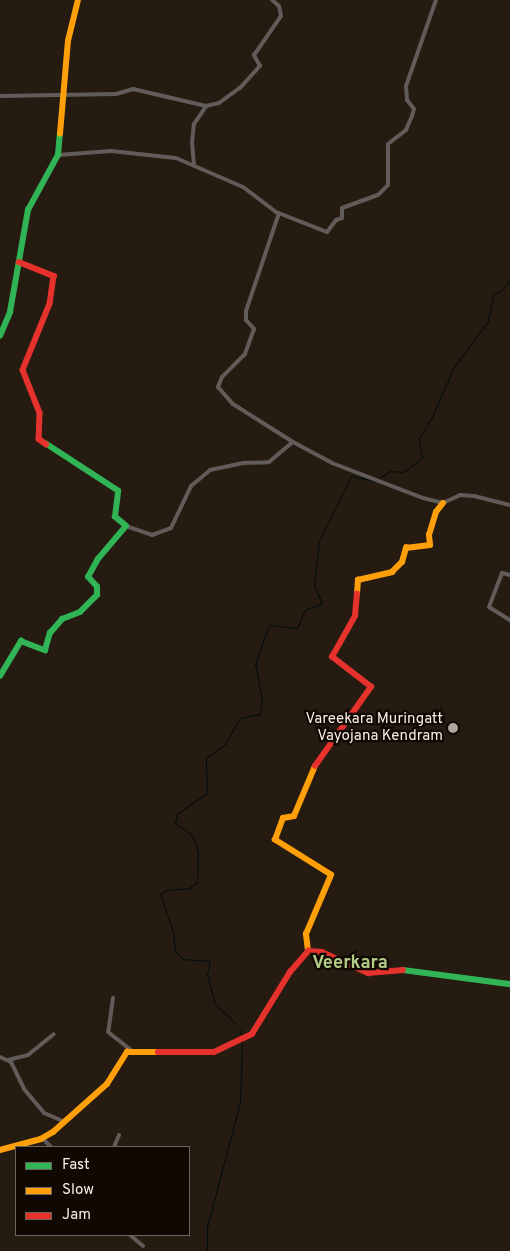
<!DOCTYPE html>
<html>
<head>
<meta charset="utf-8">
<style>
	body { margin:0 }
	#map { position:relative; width:510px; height:1251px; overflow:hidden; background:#251b11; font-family:Overpass,sans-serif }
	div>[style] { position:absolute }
	.stream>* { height:1px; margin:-0.5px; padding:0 0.5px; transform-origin:0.5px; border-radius:0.5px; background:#030d0f }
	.street>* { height:4px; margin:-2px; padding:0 2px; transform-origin:2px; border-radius:2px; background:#615c59 }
	.fast>* { height:5.5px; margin:-2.75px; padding:0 2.75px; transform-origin:2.75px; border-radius:2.75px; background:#30b455 }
	.slow>* { height:5.5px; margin:-2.75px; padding:0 2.75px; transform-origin:2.75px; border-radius:2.75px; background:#ff9f0a }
	.jam>* { height:5.5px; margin:-2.75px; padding:0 2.75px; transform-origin:2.75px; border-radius:2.75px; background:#e5322d }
	.dots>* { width:14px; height:14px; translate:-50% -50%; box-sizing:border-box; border:2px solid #0f0803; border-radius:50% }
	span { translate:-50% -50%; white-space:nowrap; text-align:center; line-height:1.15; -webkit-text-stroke:4.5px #0f0803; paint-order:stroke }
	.poi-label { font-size:15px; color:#faeee3 }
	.right { translate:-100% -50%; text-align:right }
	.quarter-label { font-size:18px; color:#b2cc84; font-weight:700 }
	.legend { position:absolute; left:15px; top:1146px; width:175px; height:90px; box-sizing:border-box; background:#0f0803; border:1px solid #6d645d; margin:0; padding:6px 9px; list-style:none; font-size:15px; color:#faeee3 }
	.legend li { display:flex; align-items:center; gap:10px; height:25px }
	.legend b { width:25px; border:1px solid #6d645d }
</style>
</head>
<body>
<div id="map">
	<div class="stream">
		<div style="left:378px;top:479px;width:14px;rotate:-34deg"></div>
		<div style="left:390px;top:471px;width:13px;rotate:4deg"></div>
		<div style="left:403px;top:472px;width:24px;rotate:-36deg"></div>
		<div style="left:422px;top:458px;width:20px;rotate:-99deg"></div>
		<div style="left:419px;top:438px;width:22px;rotate:-58deg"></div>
		<div style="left:431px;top:419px;width:57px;rotate:-66.1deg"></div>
		<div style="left:454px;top:367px;width:57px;rotate:-53.5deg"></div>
		<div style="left:488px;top:321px;width:26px;rotate:-79deg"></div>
		<div style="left:493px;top:295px;width:12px;rotate:-31deg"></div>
		<div style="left:503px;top:289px;width:12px;rotate:-55deg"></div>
		<div style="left:235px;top:1023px;width:28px;rotate:-136deg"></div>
		<div style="left:215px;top:1004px;width:30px;rotate:-105deg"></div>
		<div style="left:207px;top:975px;width:14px;rotate:-78deg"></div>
		<div style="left:210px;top:961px;width:27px;rotate:-176deg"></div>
		<div style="left:183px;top:959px;width:11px;rotate:-135deg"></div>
		<div style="left:175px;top:951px;width:19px;rotate:-96deg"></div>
		<div style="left:173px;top:932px;width:40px;rotate:-108.9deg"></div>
		<div style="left:160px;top:894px;width:8px;rotate:-30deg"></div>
		<div style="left:167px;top:890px;width:22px;rotate:-5deg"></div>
		<div style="left:189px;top:888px;width:10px;rotate:-37deg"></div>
		<div style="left:197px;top:882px;width:30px;rotate:-88deg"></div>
		<div style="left:198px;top:852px;width:18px;rotate:-109deg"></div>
		<div style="left:192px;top:835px;width:21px;rotate:-145deg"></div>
		<div style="left:175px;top:823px;width:9px;rotate:-77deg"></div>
		<div style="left:177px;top:814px;width:37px;rotate:-35deg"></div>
		<div style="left:207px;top:793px;width:35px;rotate:-92deg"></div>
		<div style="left:206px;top:758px;width:24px;rotate:-36deg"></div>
		<div style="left:225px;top:744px;width:30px;rotate:-60deg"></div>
		<div style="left:240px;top:718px;width:20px;rotate:-11deg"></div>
		<div style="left:260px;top:714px;width:15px;rotate:-82deg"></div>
		<div style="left:262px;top:699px;width:36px;rotate:-101deg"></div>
		<div style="left:255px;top:664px;width:41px;rotate:-70.3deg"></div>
		<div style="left:269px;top:625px;width:28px;rotate:6deg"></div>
		<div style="left:297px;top:628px;width:20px;rotate:-66deg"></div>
		<div style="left:305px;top:610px;width:18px;rotate:-22deg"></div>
		<div style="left:322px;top:603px;width:19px;rotate:-115deg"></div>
		<div style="left:314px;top:586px;width:45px;rotate:-83.7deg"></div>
		<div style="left:319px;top:541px;width:72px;rotate:-63.8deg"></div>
		<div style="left:351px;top:476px;width:25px;rotate:12deg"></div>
		<div style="left:240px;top:1030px;width:7px;rotate:74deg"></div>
		<div style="left:207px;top:1251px;width:24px;rotate:-90deg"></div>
		<div style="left:207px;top:1227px;width:129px;rotate:-75.2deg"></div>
		<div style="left:240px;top:1102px;width:61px;rotate:-88.1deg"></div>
	</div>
	<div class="street">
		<div style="left:0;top:96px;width:116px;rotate:-1deg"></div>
		<div style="left:116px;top:94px;width:18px;rotate:-16deg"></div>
		<div style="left:133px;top:89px;width:75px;rotate:13.1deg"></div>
		<div style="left:58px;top:155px;width:53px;rotate:-4.3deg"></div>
		<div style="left:111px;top:151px;width:65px;rotate:6.1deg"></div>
		<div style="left:176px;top:158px;width:73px;rotate:23.4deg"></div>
		<div style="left:243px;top:187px;width:41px;rotate:37.1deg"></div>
		<div style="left:276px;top:212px;width:55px;rotate:21.4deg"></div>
		<div style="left:327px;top:232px;width:15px;rotate:-53deg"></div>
		<div style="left:336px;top:220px;width:6px;rotate:-18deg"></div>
		<div style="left:342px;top:218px;width:10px;rotate:-90deg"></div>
		<div style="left:342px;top:208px;width:38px;rotate:-20deg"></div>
		<div style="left:378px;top:195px;width:14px;rotate:-45deg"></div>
		<div style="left:388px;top:185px;width:41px;rotate:-90deg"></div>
		<div style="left:388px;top:144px;width:23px;rotate:-38deg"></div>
		<div style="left:406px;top:130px;width:15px;rotate:-67deg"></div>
		<div style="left:412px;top:116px;width:7px;rotate:-74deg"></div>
		<div style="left:414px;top:109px;width:11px;rotate:-128deg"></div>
		<div style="left:407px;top:100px;width:14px;rotate:-94deg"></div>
		<div style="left:406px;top:86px;width:91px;rotate:-70.8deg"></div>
		<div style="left:194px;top:165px;width:23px;rotate:-95deg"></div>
		<div style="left:192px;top:142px;width:18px;rotate:-84deg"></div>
		<div style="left:194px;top:124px;width:22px;rotate:-56deg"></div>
		<div style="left:206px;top:106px;width:13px;rotate:-13deg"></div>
		<div style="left:219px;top:103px;width:26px;rotate:-36deg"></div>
		<div style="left:240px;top:88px;width:30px;rotate:-48deg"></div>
		<div style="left:260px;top:66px;width:13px;rotate:-119deg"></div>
		<div style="left:254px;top:55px;width:47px;rotate:-55.3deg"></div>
		<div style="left:281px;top:16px;width:10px;rotate:-101deg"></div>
		<div style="left:279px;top:6px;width:9px;rotate:-139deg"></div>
		<div style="left:279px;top:213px;width:103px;rotate:108.6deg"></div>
		<div style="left:246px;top:311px;width:9px;rotate:90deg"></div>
		<div style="left:246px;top:320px;width:12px;rotate:48deg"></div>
		<div style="left:254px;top:329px;width:27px;rotate:110deg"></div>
		<div style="left:245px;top:354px;width:33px;rotate:135deg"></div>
		<div style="left:222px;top:377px;width:11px;rotate:112deg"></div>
		<div style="left:218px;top:387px;width:23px;rotate:49deg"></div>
		<div style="left:233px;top:404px;width:71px;rotate:32.3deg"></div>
		<div style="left:126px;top:526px;width:28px;rotate:19deg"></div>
		<div style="left:152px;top:535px;width:20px;rotate:-20deg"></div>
		<div style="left:171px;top:528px;width:47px;rotate:-64.5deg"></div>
		<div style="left:191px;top:486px;width:25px;rotate:-40deg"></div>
		<div style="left:210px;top:470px;width:35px;rotate:-12deg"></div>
		<div style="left:244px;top:463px;width:25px;rotate:-2deg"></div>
		<div style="left:269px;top:462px;width:31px;rotate:-40deg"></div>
		<div style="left:293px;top:442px;width:44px;rotate:28.3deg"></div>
		<div style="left:332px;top:463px;width:97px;rotate:21deg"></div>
		<div style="left:423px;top:498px;width:21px;rotate:14deg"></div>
		<div style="left:443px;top:503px;width:19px;rotate:-25deg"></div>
		<div style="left:460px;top:495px;width:14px;rotate:4deg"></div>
		<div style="left:474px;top:496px;width:37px;rotate:14deg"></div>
		<div style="left:510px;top:575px;width:8px;rotate:-166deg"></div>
		<div style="left:502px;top:573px;width:36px;rotate:111deg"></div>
		<div style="left:489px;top:607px;width:25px;rotate:32deg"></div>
		<div style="left:113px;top:998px;width:34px;rotate:98deg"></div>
		<div style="left:108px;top:1032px;width:31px;rotate:38deg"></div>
		<div style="left:0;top:1057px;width:12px;rotate:24deg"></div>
		<div style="left:11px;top:1062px;width:30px;rotate:64deg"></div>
		<div style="left:24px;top:1089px;width:31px;rotate:50deg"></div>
		<div style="left:44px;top:1113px;width:23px;rotate:23deg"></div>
		<div style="left:8px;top:1060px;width:21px;rotate:-14deg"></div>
		<div style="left:28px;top:1055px;width:33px;rotate:-39deg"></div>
		<div style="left:42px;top:1138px;width:13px;rotate:45deg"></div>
		<div style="left:114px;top:1147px;width:13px;rotate:-67deg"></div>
		<div style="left:130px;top:1235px;width:17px;rotate:40deg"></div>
	</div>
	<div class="fast">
		<div style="left:0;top:336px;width:26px;rotate:-67deg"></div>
		<div style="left:10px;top:312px;width:104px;rotate:-80deg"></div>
		<div style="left:28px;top:210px;width:63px;rotate:-61.4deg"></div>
		<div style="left:58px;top:155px;width:21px;rotate:-85deg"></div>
		<div style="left:0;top:676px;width:41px;rotate:-59deg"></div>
		<div style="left:21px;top:641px;width:26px;rotate:21deg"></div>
		<div style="left:45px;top:650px;width:18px;rotate:-74deg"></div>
		<div style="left:50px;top:633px;width:18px;rotate:-49deg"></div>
		<div style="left:62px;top:619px;width:19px;rotate:-21deg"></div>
		<div style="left:80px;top:612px;width:24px;rotate:-45deg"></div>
		<div style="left:97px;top:595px;width:8px;rotate:-90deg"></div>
		<div style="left:97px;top:587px;width:13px;rotate:-132deg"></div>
		<div style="left:88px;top:577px;width:21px;rotate:-61deg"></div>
		<div style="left:98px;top:559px;width:43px;rotate:-49.7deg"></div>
		<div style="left:126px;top:526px;width:14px;rotate:-141deg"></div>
		<div style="left:115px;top:517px;width:26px;rotate:-83deg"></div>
		<div style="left:118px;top:491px;width:86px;rotate:-146.9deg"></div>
		<div style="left:403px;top:970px;width:108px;rotate:7.5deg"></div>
	</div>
	<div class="slow">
		<div style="left:60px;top:134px;width:93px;rotate:-85.1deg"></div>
		<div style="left:68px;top:41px;width:42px;rotate:-76.3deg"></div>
		<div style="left:357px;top:594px;width:14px;rotate:-86deg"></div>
		<div style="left:358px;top:580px;width:35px;rotate:-13deg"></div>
		<div style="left:392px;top:572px;width:14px;rotate:-45deg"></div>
		<div style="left:402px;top:562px;width:15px;rotate:-74deg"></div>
		<div style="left:406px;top:548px;width:24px;rotate:-7deg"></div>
		<div style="left:430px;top:545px;width:10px;rotate:-96deg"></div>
		<div style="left:429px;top:535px;width:24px;rotate:-73deg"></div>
		<div style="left:436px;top:512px;width:11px;rotate:-52deg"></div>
		<div style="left:308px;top:951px;width:17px;rotate:-97deg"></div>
		<div style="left:306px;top:934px;width:64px;rotate:-67deg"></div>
		<div style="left:331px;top:875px;width:66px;rotate:-148deg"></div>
		<div style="left:275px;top:840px;width:23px;rotate:-70deg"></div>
		<div style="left:283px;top:818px;width:11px;rotate:-10deg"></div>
		<div style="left:294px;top:816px;width:54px;rotate:-67.2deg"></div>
		<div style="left:0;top:1150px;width:42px;rotate:-15deg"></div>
		<div style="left:41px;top:1139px;width:14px;rotate:-30deg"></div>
		<div style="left:53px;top:1132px;width:72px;rotate:-41.6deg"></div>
		<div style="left:107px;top:1084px;width:38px;rotate:-58deg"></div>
		<div style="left:127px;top:1052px;width:31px"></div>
	</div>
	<div class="jam">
		<div style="left:19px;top:262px;width:38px;rotate:22deg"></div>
		<div style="left:54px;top:276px;width:28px;rotate:98deg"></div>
		<div style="left:50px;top:304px;width:71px;rotate:112.2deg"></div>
		<div style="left:23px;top:370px;width:46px;rotate:68.4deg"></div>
		<div style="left:40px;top:413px;width:26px;rotate:92deg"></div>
		<div style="left:39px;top:439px;width:9px;rotate:36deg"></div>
		<div style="left:315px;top:766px;width:97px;rotate:-54.7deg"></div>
		<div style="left:371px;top:687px;width:49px;rotate:-142.4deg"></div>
		<div style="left:332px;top:657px;width:47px;rotate:-60.7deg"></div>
		<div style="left:355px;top:616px;width:22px;rotate:-85deg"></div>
		<div style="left:158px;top:1052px;width:56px"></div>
		<div style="left:214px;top:1052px;width:42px;rotate:-25.3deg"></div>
		<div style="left:252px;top:1034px;width:73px;rotate:-58.5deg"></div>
		<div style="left:290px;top:972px;width:28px;rotate:-49deg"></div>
		<div style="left:308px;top:951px;width:14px;rotate:4deg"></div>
		<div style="left:322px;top:952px;width:51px;rotate:24.5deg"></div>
		<div style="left:368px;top:973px;width:35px;rotate:-5deg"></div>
	</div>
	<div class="dots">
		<div style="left:453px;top:728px;background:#afa49a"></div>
	</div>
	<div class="poi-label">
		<span class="right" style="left:443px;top:728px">Vareekara Muringatt<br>Vayojana Kendram</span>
	</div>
	<div class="quarter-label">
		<span style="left:350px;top:964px">Veerkara</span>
	</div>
	<ul class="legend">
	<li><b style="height:6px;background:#30b455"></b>Fast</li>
	<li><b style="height:6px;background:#ff9f0a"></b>Slow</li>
	<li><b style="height:6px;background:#e5322d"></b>Jam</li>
	</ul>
</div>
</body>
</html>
